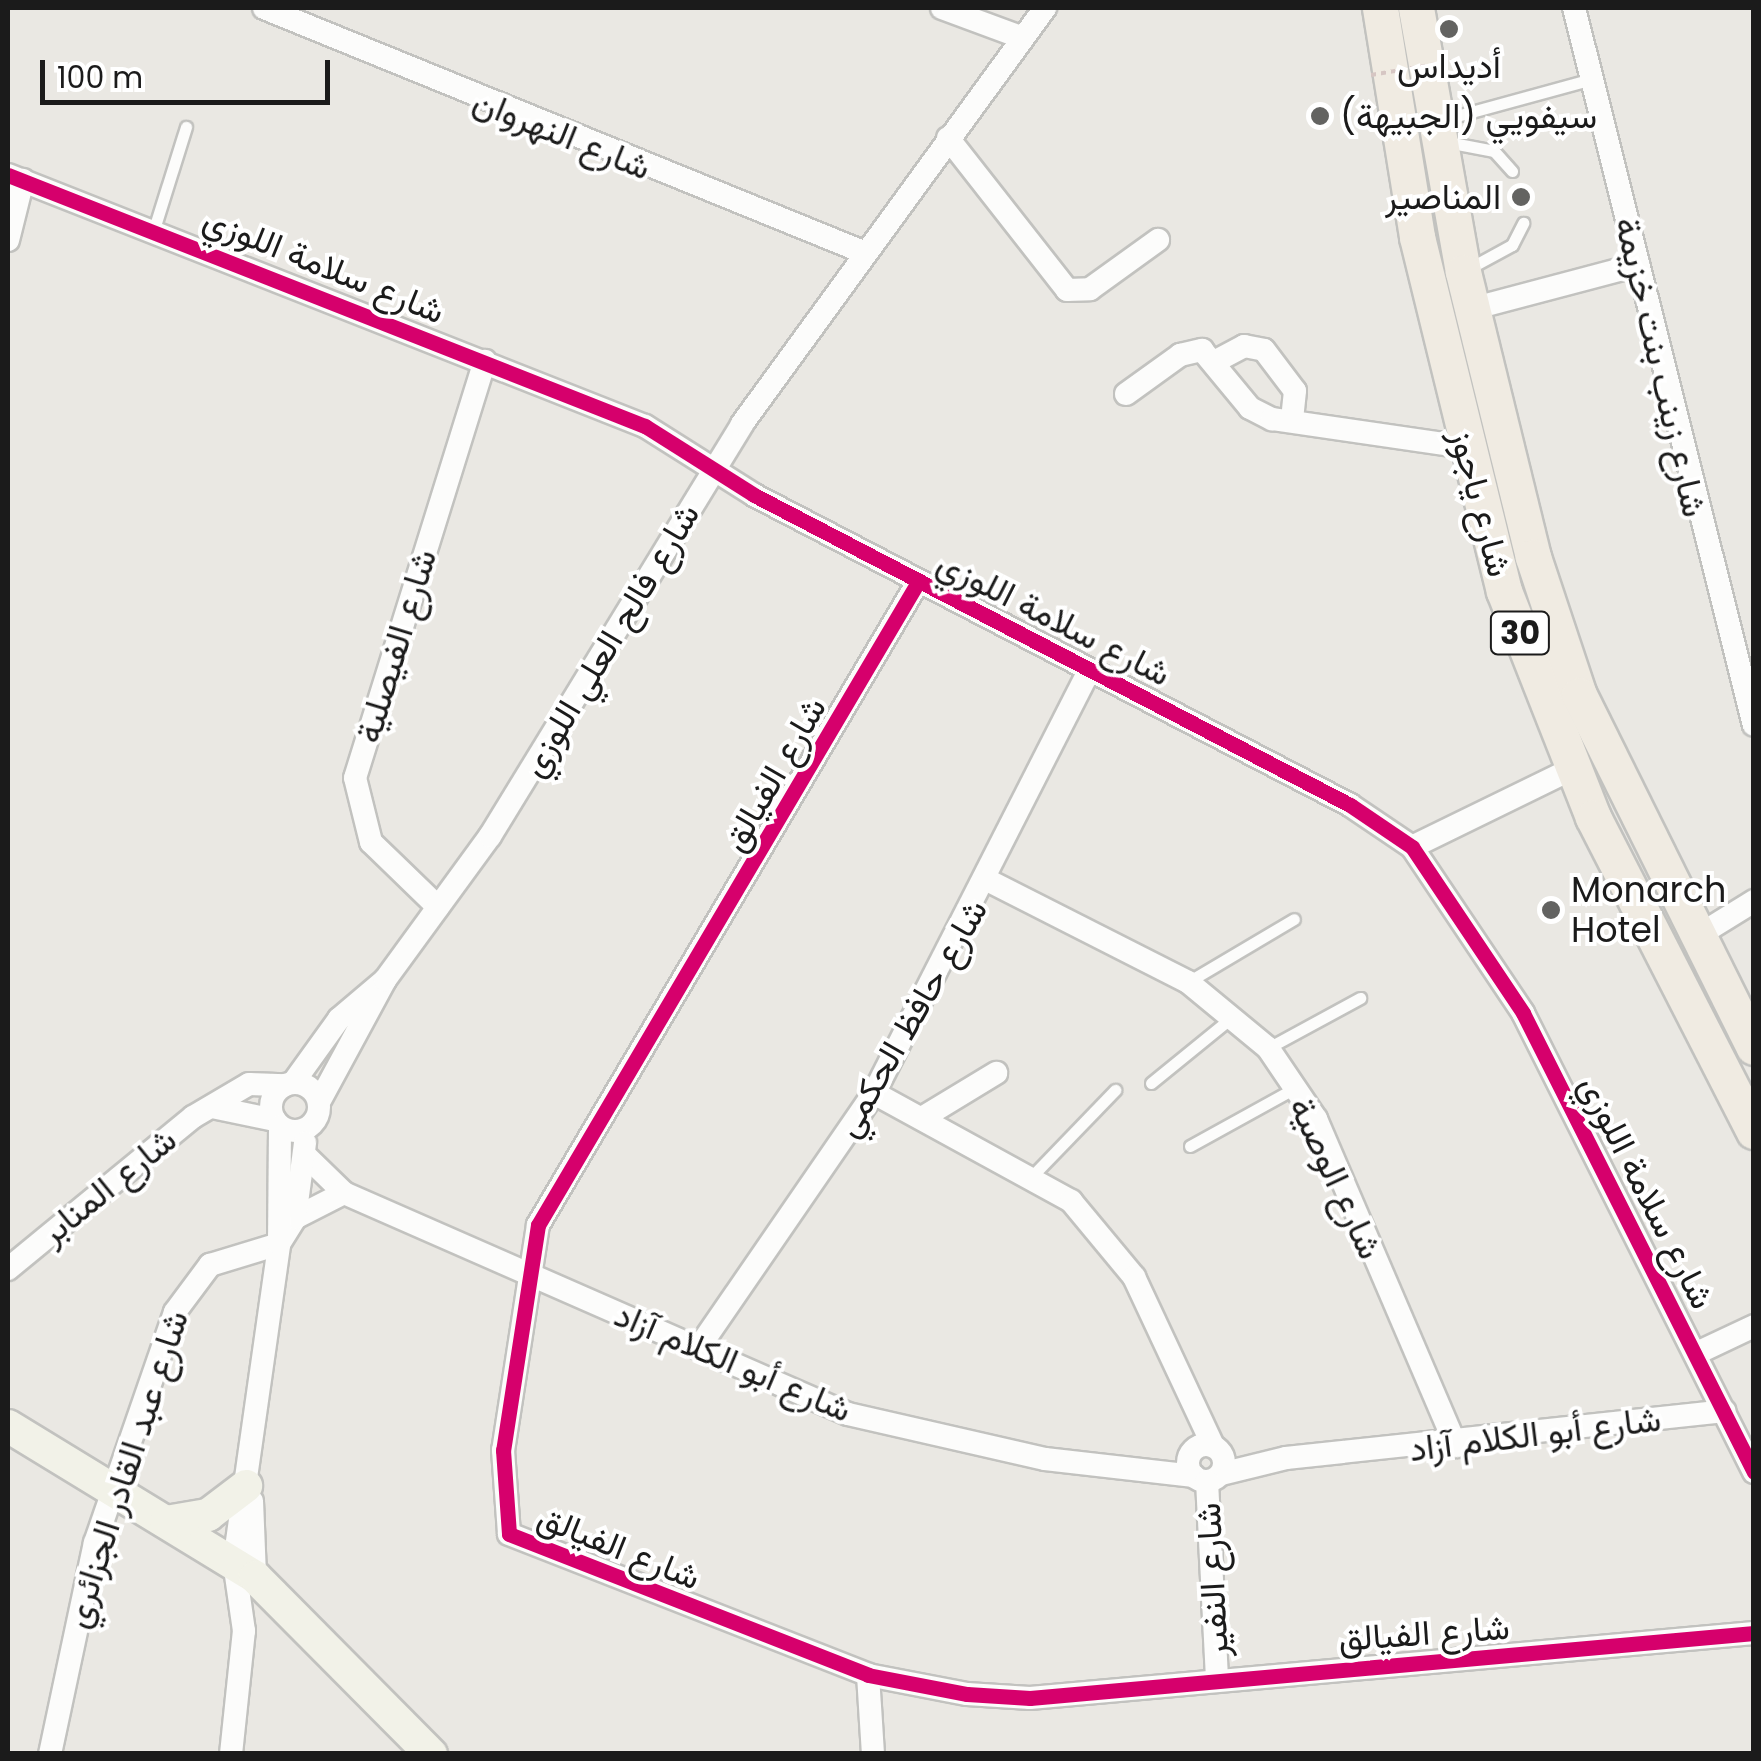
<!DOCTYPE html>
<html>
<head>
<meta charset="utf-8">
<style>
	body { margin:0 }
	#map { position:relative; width:1761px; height:1761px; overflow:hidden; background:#eae8e3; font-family:Poppins,Vazirmatn,sans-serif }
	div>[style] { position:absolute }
	.roads { filter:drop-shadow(2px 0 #c2c2bf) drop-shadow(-2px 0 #c2c2bf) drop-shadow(0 2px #c2c2bf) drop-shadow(0 -2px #c2c2bf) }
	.lane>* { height:11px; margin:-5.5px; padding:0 5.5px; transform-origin:5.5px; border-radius:5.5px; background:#fcfcfb }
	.street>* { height:22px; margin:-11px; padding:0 11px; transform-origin:11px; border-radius:11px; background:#fcfcfb }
	.street>.ring { margin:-11px; padding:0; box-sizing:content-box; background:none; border:22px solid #fcfcfb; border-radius:50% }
	.secondary>* { height:32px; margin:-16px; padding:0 16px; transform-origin:16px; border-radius:16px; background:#f2f2e8 }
	.primary>* { height:35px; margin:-17.5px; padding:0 17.5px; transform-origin:17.5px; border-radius:17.5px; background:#f0ebe2 }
	.path-bridge>* { height:4px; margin-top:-2px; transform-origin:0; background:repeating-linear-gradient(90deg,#d6c6c3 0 5px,transparent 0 10px) }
	.cycleway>* { height:15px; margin:-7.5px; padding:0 7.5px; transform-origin:7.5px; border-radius:7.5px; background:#d6006c }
	.dots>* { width:28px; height:28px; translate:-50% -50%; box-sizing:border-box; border:5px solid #fff; border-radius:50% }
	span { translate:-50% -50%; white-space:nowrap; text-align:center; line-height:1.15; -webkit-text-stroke:8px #fff; paint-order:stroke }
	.shield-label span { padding:2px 8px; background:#fff; border:2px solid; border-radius:8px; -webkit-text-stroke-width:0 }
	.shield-label { font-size:32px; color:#1b1b1b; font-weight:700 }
	.poi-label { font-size:35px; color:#1b1b1b }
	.left { translate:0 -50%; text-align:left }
	.right { translate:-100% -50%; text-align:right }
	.street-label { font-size:35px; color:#1b1b1b }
	.frame { position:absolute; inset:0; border:10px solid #1b1b1b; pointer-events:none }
	.scale { position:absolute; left:40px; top:60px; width:290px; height:45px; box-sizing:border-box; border:5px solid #1b1b1b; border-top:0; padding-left:12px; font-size:30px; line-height:35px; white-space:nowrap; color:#1b1b1b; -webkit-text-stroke:8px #fff; paint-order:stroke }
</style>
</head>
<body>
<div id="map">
	<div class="roads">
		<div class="lane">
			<div style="left:1442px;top:120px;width:156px;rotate:-15.3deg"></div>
			<div style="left:1447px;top:142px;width:48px;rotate:10.8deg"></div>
			<div style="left:1494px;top:151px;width:27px;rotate:48deg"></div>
			<div style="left:154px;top:229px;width:107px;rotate:-72.6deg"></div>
			<div style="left:1466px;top:270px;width:52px;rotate:-28.5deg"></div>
			<div style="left:1512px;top:245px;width:25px;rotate:-63deg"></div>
			<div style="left:1188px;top:982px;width:123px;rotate:-30.7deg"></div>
			<div style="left:1268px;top:1048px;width:105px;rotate:-28.5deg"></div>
			<div style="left:1151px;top:1083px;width:103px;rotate:-39.1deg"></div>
			<div style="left:1190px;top:1146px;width:120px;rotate:-28.9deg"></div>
			<div style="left:1034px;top:1174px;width:117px;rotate:-46deg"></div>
		</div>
		<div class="street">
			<div style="left:264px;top:8px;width:647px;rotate:22.16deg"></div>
			<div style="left:942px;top:8px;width:86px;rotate:20.3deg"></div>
			<div style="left:1574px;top:8px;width:739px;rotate:75.91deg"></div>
			<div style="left:948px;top:138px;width:193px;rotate:51.9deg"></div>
			<div style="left:1067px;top:290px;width:23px;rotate:-2deg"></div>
			<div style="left:1090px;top:289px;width:84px;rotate:-35.8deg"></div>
			<div style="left:8px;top:175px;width:685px;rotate:21.51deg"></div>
			<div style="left:645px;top:426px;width:129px;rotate:32.3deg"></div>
			<div style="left:754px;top:495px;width:672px;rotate:27.48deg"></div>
			<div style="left:1350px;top:805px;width:75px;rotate:34.1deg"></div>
			<div style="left:1412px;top:847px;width:200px;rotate:56.2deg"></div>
			<div style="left:1523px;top:1013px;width:514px;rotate:63.29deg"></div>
			<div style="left:8px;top:240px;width:62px;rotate:-76deg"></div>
			<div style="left:1471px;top:309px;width:173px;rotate:-14.8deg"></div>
			<div style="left:1216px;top:361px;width:32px;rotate:-28deg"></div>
			<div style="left:1244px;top:346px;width:20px;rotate:11deg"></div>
			<div style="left:1264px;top:350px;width:51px;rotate:52.9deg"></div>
			<div style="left:1295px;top:391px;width:27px;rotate:96deg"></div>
			<div style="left:1126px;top:394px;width:67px;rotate:-35.8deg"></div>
			<div style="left:1180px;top:355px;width:23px;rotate:-13deg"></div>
			<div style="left:1202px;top:350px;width:75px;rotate:50.4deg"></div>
			<div style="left:1250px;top:408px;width:25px;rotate:27deg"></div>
			<div style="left:1272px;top:419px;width:195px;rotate:8.3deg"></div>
			<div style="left:918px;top:582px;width:747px;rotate:120.58deg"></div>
			<div style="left:538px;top:1225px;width:228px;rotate:98.8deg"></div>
			<div style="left:503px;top:1450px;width:84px;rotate:85.9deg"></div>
			<div style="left:509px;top:1534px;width:386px;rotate:21.4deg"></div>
			<div style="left:868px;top:1675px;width:101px;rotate:10.9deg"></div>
			<div style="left:967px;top:1694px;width:63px;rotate:3.6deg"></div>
			<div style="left:1030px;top:1698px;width:727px;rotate:-5.13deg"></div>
			<div style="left:1412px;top:847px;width:178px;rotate:-26deg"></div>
			<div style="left:989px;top:881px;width:223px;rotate:26.9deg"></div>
			<div style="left:1188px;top:982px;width:104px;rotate:39.5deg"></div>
			<div style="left:1268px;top:1048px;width:86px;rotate:55.9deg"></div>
			<div style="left:1316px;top:1119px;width:356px;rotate:66.8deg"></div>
			<div style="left:438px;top:907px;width:93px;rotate:-135.9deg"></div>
			<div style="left:371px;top:842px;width:66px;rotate:-104deg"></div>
			<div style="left:355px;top:778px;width:437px;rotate:-72.7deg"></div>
			<div style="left:1699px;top:935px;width:65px;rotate:-31.7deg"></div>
			<div class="ring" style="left:271px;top:1083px;width:26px;height:26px"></div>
			<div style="left:293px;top:1083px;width:79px;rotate:-54.3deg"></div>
			<div style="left:339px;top:1019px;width:60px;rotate:-40.3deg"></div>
			<div style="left:874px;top:1093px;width:225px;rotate:28.7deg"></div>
			<div style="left:1071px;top:1201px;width:99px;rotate:50.3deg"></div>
			<div style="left:1134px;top:1277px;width:187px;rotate:64.9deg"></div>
			<div style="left:319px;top:1102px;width:139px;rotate:-61.6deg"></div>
			<div style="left:385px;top:980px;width:178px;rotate:-53.9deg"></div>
			<div style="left:490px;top:836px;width:483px;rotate:-58.5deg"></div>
			<div style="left:742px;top:424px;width:515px;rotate:-53.93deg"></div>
			<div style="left:212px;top:1107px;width:64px;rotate:11.7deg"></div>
			<div style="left:922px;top:1118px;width:87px;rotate:-31.3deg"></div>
			<div style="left:305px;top:1155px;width:54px;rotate:44.3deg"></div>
			<div style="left:344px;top:1193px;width:550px;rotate:23.68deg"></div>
			<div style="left:848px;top:1414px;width:202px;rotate:12.9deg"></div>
			<div style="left:1045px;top:1459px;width:150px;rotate:6.5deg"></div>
			<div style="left:295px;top:1218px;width:55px;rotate:-27deg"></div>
			<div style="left:279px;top:1244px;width:31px;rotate:-58deg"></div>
			<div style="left:295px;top:1218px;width:76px;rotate:-82.4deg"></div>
			<div style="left:8px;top:1269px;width:239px;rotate:-39.4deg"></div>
			<div style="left:193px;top:1117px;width:65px;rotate:-30.5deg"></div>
			<div style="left:249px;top:1084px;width:36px;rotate:2deg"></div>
			<div style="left:700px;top:1346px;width:307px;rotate:-55.5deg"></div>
			<div style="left:874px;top:1093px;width:474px;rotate:-63deg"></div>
			<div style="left:1697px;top:1353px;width:63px;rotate:-25.3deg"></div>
			<div class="ring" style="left:1188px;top:1445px;width:14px;height:14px"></div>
			<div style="left:1221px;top:1474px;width:67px;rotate:-13.8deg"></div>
			<div style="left:1286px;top:1458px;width:441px;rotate:-6.1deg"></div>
			<div style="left:1207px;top:1481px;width:198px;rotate:87.1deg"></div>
			<div style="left:252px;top:1501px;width:76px;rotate:87.7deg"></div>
			<div style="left:868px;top:1675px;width:79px;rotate:86.4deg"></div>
			<div style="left:50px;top:1754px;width:216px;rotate:-78deg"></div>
			<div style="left:95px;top:1543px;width:244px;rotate:-70.9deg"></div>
			<div style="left:175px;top:1312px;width:59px;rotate:-53.3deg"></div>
			<div style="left:210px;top:1265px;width:72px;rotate:-16.9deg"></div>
			<div style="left:231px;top:1754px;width:124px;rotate:-84deg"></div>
			<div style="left:244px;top:1631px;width:70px;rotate:-98.2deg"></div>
			<div style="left:234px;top:1562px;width:321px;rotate:-81.9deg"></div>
			<div style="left:279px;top:1244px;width:118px;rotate:-89.5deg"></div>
		</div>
		<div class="secondary">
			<div style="left:8px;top:1426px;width:289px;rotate:31.4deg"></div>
			<div style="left:255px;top:1577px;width:250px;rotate:45.2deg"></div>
			<div style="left:166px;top:1522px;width:43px;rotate:-9.5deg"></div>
			<div style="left:208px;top:1515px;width:48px;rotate:-37.3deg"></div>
		</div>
		<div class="primary">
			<div style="left:1380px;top:8px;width:232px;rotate:80.8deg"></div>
			<div style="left:1417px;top:237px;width:365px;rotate:76.2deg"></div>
			<div style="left:1504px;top:591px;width:243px;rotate:68.5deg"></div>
			<div style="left:1593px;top:817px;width:353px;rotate:62.9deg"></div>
			<div style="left:1416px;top:8px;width:268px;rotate:79.9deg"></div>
			<div style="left:1463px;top:272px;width:293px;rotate:76.2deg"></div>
			<div style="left:1533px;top:557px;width:145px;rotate:71.6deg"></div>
			<div style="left:1579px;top:695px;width:393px;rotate:63.6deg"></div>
		</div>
	</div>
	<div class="path-bridge">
		<div style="left:1371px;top:75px;width:84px;rotate:-9.6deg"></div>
	</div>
	<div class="cycleway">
		<div style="left:8px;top:175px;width:685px;rotate:21.51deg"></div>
		<div style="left:645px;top:426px;width:129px;rotate:32.3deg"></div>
		<div style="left:754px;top:495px;width:672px;rotate:27.48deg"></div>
		<div style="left:1350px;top:805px;width:75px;rotate:34.1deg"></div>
		<div style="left:1412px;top:847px;width:200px;rotate:56.2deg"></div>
		<div style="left:1523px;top:1013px;width:514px;rotate:63.29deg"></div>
		<div style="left:918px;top:582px;width:747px;rotate:120.58deg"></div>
		<div style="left:538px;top:1225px;width:228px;rotate:98.8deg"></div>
		<div style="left:503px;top:1450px;width:84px;rotate:85.9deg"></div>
		<div style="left:509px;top:1534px;width:386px;rotate:21.4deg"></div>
		<div style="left:868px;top:1675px;width:101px;rotate:10.9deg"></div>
		<div style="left:967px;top:1694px;width:63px;rotate:3.6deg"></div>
		<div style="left:1030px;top:1698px;width:727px;rotate:-5.13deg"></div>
	</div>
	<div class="dots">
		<div style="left:1449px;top:29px;background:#636361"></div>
		<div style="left:1320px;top:116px;background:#636361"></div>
		<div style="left:1521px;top:197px;background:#636361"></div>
		<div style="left:1551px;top:910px;background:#636361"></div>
	</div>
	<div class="shield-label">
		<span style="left:1520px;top:633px">30</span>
	</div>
	<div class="poi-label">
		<span style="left:1449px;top:66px">أديداس</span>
		<span class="left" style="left:1340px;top:116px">سيفويي (الجبيهة)</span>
		<span class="right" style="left:1501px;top:197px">المناصير</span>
		<span class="left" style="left:1571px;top:910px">Monarch<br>Hotel</span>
	</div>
	<div class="street-label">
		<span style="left:562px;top:134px;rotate:22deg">شارع النهروان</span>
		<span style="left:324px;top:265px;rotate:22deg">شارع سلامة اللوزي</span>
		<span style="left:1661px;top:367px;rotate:77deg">شارع زينب بنت خزيمة</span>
		<span style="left:1481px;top:503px;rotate:75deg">شارع ياجوز</span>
		<span style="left:1054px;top:618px;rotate:27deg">شارع سلامة اللوزي</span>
		<span style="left:610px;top:640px;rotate:-59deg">شارع فالح العلي اللوزي</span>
		<span style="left:396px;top:646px;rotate:-73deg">شارع الفيصلية</span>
		<span style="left:774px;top:774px;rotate:-60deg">شارع الفيالق</span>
		<span style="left:911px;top:1018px;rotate:-60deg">شارع حافظ الحكمي</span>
		<span style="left:1336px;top:1178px;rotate:65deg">شارع الوصية</span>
		<span style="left:108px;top:1186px;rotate:-39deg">شارع المنابر</span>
		<span style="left:1647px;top:1192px;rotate:63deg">شارع سلامة اللوزي</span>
		<span style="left:733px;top:1362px;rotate:23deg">شارع أبو الكلام آزاد</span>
		<span style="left:1535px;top:1434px;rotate:-7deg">شارع أبو الكلام آزاد</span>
		<span style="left:126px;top:1469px;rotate:-72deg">شارع عبد القادر الجزائري</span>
		<span style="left:619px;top:1547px;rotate:22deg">شارع الفيالق</span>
		<span style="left:1212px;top:1580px;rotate:-93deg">شارع النفير</span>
		<span style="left:1424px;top:1633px;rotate:-4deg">شارع الفيالق</span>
	</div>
	<div class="frame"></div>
	<div class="scale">100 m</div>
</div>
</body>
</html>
